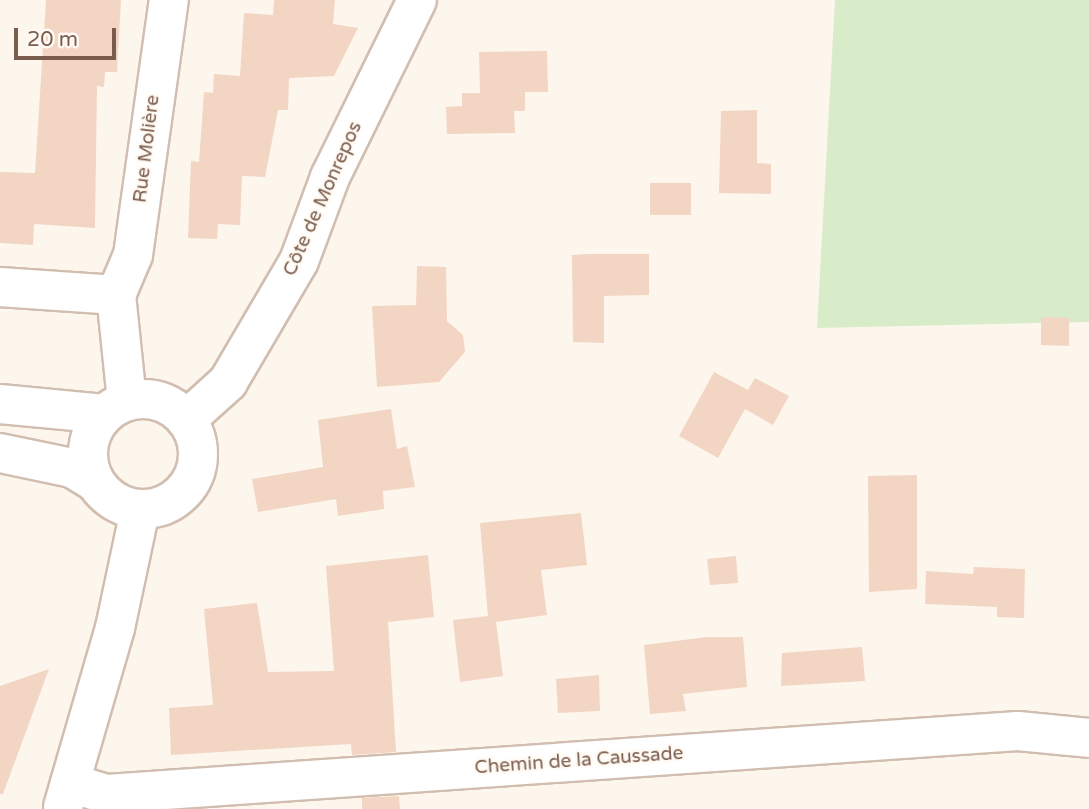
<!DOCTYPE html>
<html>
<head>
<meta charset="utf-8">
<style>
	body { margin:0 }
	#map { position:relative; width:1089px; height:809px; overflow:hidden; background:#fdf6ec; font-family:"Varela Round",sans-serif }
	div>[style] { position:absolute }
	.green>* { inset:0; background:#d8ecc9 }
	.building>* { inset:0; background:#f3d5c3 }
	.roads { filter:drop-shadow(2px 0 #d1beb0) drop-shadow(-2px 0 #d1beb0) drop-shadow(0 2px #d1beb0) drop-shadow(0 -2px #d1beb0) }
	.minor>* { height:38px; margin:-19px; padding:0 19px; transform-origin:19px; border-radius:19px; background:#fff }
	.minor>.ring { margin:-19px; padding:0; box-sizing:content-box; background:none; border:38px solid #fff; border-radius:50% }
	span { translate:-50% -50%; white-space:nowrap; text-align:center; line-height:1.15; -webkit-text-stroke:5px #fffaf3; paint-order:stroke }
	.street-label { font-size:19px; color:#7a5c4d }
	.scale { position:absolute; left:14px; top:28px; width:102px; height:32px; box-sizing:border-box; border:4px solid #7a5c4d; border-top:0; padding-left:9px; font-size:21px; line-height:24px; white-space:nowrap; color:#7a5c4d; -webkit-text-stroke:5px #fffaf3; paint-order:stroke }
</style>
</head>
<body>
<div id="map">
	<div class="green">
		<div style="clip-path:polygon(835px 0,1089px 0,1089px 322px,817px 328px)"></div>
	</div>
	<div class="building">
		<div style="clip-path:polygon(46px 0,121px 0,117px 72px,105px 72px,104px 87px,97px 86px,95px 228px,34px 224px,33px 245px,0 243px,0 172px,35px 173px)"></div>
		<div style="clip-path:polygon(274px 0,335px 0,333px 24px,358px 28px,334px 76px,289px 78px,288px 110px,278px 110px,265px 177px,242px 176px,240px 225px,218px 224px,217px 239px,188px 238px,191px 161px,199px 162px,204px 92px,213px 93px,214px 74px,240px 76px,244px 13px,273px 15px)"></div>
		<div style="clip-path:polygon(547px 51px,548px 92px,525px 92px,525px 111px,514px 111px,515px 133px,447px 134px,446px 107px,462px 106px,462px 93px,480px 93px,479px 52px)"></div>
		<div style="clip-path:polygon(757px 110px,757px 163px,771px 164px,771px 194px,719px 193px,721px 111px)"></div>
		<div style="clip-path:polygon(650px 183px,691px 183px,691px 215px,650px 215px)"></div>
		<div style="clip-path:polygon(588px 254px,649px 254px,649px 295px,604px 296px,604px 343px,573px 342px,572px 255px)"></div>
		<div style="clip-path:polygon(417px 266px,446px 267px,447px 321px,463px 335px,465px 352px,439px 382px,377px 387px,372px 306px,416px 305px)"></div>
		<div style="clip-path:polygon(1041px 317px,1069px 318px,1069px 346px,1041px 345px)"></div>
		<div style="clip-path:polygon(714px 372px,748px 390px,755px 378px,789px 396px,773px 425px,745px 409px,718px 458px,679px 436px)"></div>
		<div style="clip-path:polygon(391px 409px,397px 449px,407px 446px,415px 487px,383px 491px,384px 509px,338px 516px,336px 499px,258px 512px,252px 479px,323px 467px,318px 420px)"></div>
		<div style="clip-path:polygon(917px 475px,917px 589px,869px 592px,868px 476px)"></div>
		<div style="clip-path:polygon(581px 513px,587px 565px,541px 570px,547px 615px,496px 622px,503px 676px,460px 682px,453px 620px,488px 616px,480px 523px)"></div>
		<div style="clip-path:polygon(428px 555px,434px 617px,388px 622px,396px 752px,352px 755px,351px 744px,171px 755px,169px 708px,213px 705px,204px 609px,257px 603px,268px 672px,334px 671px,326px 566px)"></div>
		<div style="clip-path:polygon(736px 556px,738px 583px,710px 585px,707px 559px)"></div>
		<div style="clip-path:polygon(974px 567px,1025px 569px,1024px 618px,997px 617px,997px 607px,925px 604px,926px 571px,973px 574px)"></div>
		<div style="clip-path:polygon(707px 637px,743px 637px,747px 687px,683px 694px,686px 711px,650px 714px,644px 645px)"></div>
		<div style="clip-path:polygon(862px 647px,865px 681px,781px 686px,782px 653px)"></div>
		<div style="clip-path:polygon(49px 669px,3px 794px,0 794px,0 686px)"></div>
		<div style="clip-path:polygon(599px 675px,600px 711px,558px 713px,556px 679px)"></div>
		<div style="clip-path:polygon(399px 796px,400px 809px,362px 809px,362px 798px)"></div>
	</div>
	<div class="roads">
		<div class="minor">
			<div style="left:0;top:287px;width:116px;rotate:3.9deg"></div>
			<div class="ring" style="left:88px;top:399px;width:72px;height:72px"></div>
			<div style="left:127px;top:401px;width:107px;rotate:-95.9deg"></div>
			<div style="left:116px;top:295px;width:43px;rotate:-67deg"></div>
			<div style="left:133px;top:255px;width:258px;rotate:-82deg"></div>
			<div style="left:0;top:404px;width:105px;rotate:5.4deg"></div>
			<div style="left:186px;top:420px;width:57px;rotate:-42.1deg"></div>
			<div style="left:228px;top:382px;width:140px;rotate:-59.6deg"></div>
			<div style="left:299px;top:261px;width:90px;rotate:-69.7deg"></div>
			<div style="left:330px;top:177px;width:197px;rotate:-63.8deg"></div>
			<div style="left:0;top:453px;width:74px;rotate:11.8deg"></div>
			<div style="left:72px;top:468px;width:26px;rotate:31deg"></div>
			<div style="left:70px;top:783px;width:39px;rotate:17deg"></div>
			<div style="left:107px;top:794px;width:913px;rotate:-3.96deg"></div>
			<div style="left:1018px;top:731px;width:71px;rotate:5.6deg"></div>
			<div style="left:63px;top:807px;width:186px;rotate:-73.8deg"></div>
			<div style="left:115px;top:628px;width:121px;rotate:-78deg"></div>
		</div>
	</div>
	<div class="street-label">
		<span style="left:147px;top:149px;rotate:-83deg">Rue Molière</span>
		<span style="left:323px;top:199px;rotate:-66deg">Côte de Monrepos</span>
		<span style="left:579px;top:761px;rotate:-4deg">Chemin de la Caussade</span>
	</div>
	<div class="scale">20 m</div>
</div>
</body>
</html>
